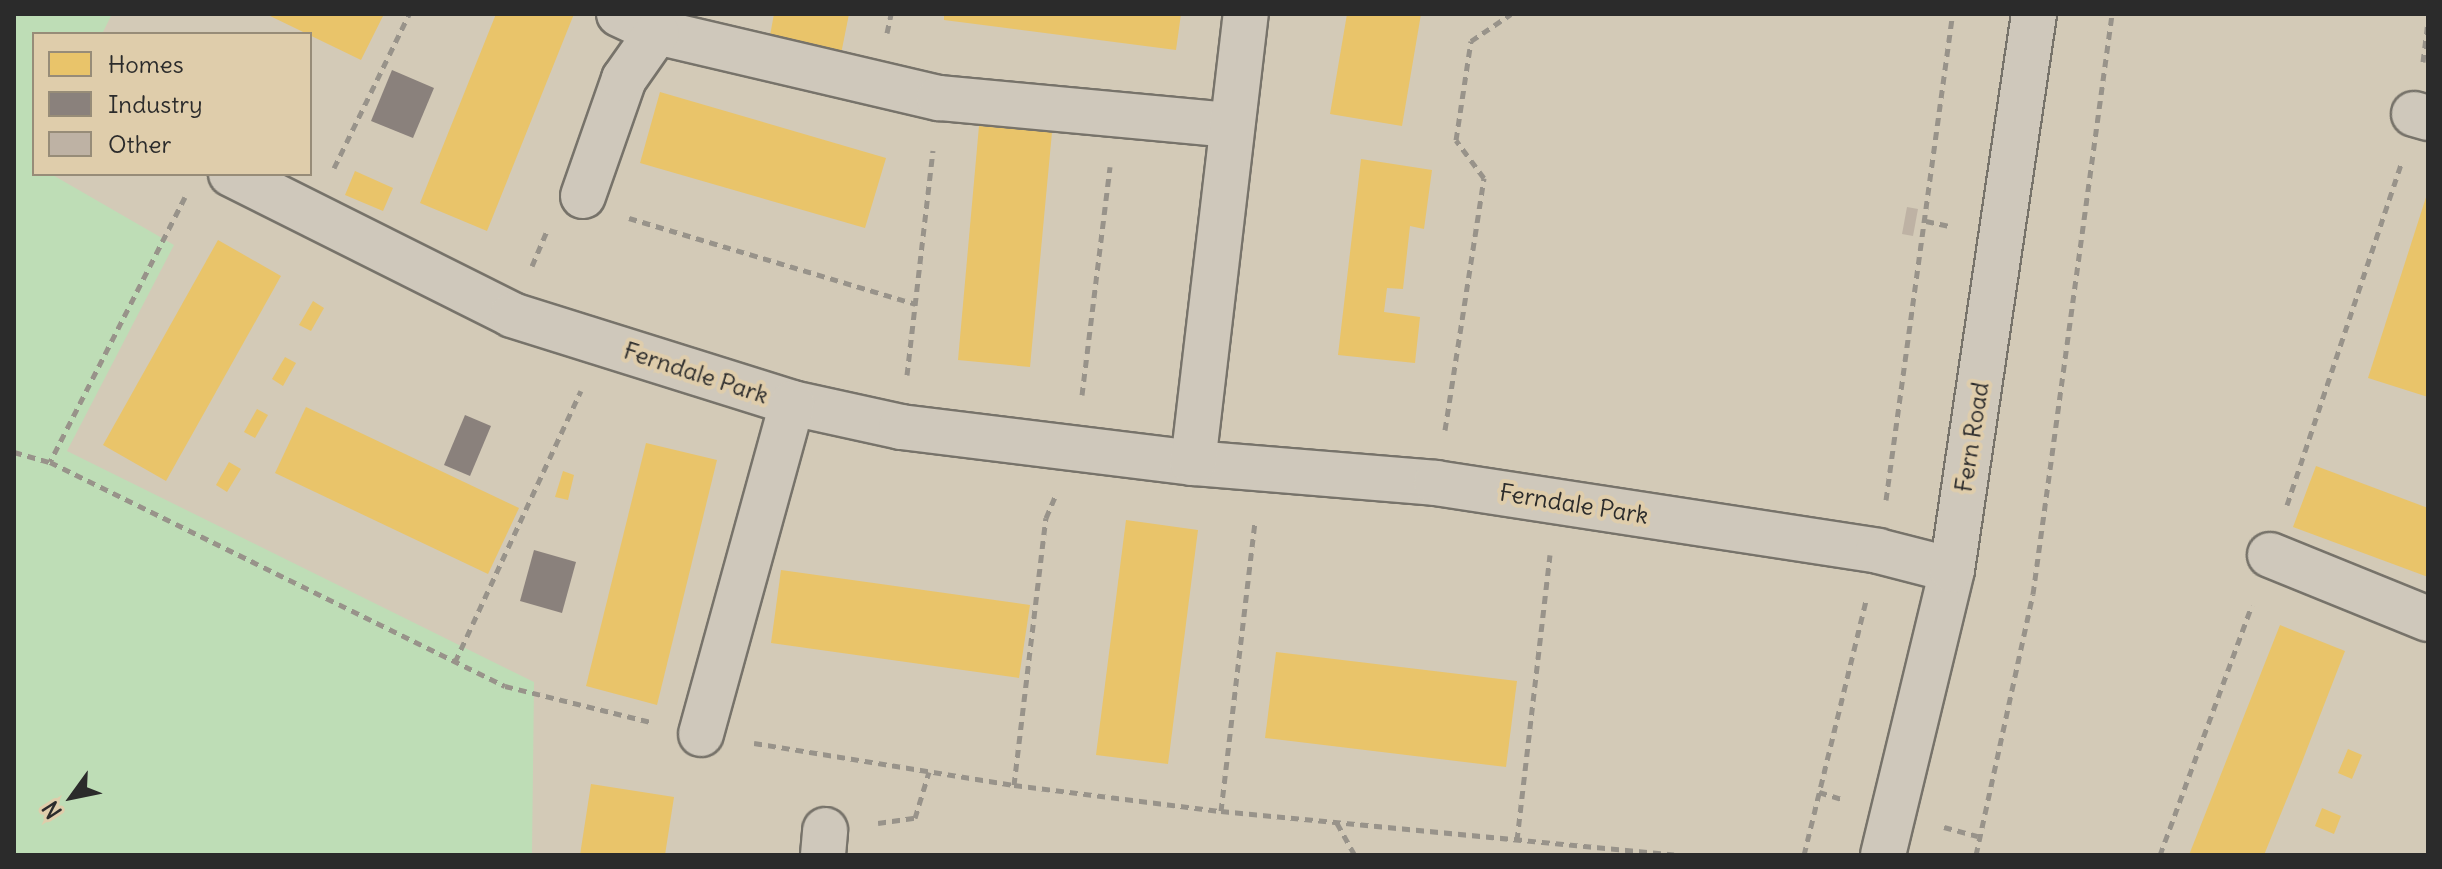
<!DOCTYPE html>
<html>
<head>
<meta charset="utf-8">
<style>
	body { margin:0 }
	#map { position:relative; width:2442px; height:869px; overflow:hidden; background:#d3cab7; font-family:Delius,sans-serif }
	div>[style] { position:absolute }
	.green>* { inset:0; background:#beddb6 }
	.homes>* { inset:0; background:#e9c46a }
	.industry>* { inset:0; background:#8a817c }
	.building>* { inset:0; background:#beb2a4 }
	.path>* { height:5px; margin-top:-2.5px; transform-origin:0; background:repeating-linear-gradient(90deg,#98938a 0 8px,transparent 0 14px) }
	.roads { filter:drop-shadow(2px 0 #77736a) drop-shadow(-2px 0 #77736a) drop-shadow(0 2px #77736a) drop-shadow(0 -2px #77736a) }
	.street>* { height:44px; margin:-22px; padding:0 22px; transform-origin:22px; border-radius:22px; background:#cfc8bb }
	span { translate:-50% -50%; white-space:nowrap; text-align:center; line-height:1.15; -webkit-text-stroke:8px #dfcdab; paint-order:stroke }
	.street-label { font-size:24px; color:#2b2b2b }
	.frame { position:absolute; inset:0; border:16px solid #2b2b2b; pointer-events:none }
	.legend { position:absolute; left:32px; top:32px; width:280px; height:144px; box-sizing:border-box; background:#dfcdab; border:2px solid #978c78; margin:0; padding:10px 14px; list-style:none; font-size:24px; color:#2b2b2b }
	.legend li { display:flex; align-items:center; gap:16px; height:40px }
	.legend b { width:40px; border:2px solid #978c78 }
	.north { position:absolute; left:32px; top:757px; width:80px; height:80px; -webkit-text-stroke:6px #dfcdab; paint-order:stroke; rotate:237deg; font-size:22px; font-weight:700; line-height:32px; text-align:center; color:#2b2b2b }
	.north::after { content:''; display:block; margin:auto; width:28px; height:36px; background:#2b2b2b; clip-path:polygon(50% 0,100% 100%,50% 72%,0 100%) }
</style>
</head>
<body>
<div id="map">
	<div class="green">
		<div style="clip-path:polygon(14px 14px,112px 14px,102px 34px,34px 34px,34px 174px,51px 174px,174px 245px,67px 451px,534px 682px,532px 855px,14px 855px)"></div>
	</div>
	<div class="homes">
		<div style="clip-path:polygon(266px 14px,384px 14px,361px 60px)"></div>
		<div style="clip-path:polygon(496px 14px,574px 14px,487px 231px,420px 203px)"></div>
		<div style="clip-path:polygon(774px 14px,849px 14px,841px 54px,769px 41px)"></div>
		<div style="clip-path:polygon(944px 14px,1181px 14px,1176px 50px,944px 20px)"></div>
		<div style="clip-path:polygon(1347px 14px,1421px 14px,1402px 126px,1330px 114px)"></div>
		<div style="clip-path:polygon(660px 92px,886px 158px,865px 228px,640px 163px)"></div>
		<div style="clip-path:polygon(979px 126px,1052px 132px,1030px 367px,958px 360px)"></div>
		<div style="clip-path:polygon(1361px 159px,1432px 170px,1424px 229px,1410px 226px,1403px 289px,1387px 288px,1384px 312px,1420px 317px,1415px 363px,1338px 355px)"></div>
		<div style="clip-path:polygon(355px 171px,393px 188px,383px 211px,345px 195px)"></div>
		<div style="clip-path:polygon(2428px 191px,2428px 397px,2368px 378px)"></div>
		<div style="clip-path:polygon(218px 240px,281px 276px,166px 481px,103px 445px)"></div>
		<div style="clip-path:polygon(313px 301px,324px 308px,311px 331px,299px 325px)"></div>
		<div style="clip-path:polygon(285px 357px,296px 363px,283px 386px,272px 379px)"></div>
		<div style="clip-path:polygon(306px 407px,519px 508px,488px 574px,275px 473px)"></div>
		<div style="clip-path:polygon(257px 409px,268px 415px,255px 438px,244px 432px)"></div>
		<div style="clip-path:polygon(646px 443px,717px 460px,657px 705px,586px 686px)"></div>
		<div style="clip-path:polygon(229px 462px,241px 469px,227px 492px,216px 485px)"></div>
		<div style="clip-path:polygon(2316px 466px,2428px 508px,2428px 577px,2293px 527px)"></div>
		<div style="clip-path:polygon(563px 471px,574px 475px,568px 500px,555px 497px)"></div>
		<div style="clip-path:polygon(1126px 520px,1198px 530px,1168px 764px,1096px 755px)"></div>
		<div style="clip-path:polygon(781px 570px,1030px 605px,1019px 678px,771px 643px)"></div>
		<div style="clip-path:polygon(2280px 625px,2345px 651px,2300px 767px,2264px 855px,2189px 855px)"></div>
		<div style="clip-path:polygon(1276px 652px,1517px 681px,1506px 767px,1265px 738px)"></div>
		<div style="clip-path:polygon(2348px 749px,2362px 755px,2352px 779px,2338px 773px)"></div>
		<div style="clip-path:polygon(591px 784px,674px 797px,665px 855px,580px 855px)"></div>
		<div style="clip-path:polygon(2322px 808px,2341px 816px,2334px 834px,2315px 826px)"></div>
	</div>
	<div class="industry">
		<div style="clip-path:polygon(392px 70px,434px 88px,413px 138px,371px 121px)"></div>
		<div style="clip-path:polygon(465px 415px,491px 426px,470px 476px,444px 465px)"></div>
		<div style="clip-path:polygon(534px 550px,576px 562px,562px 613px,520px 601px)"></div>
	</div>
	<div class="building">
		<div style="clip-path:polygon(1907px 207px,1918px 209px,1913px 236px,1902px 234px)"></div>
	</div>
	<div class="path">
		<div style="left:887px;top:33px;width:19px;rotate:-78deg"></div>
		<div style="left:2423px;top:62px;width:39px;rotate:-83deg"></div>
		<div style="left:334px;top:168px;width:171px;rotate:-64deg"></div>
		<div style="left:185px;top:197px;width:297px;rotate:117deg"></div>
		<div style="left:50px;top:462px;width:507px;rotate:26.21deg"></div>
		<div style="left:505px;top:686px;width:149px;rotate:13.9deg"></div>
		<div style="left:629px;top:218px;width:299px;rotate:16.7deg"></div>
		<div style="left:1926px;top:221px;width:24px;rotate:12deg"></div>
		<div style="left:532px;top:266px;width:38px;rotate:-67deg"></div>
		<div style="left:907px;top:375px;width:226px;rotate:-83.4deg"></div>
		<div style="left:1082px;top:395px;width:230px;rotate:-83deg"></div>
		<div style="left:1445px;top:430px;width:255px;rotate:-81.2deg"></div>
		<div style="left:1484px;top:178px;width:47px;rotate:-126.4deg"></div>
		<div style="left:1456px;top:140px;width:100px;rotate:-81.4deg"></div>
		<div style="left:1471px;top:41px;width:48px;rotate:-34deg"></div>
		<div style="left:14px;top:452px;width:37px;rotate:16deg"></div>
		<div style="left:1886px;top:500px;width:491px;rotate:-82.2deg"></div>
		<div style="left:2287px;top:505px;width:359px;rotate:-71.5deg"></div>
		<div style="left:455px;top:662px;width:299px;rotate:-65.1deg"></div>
		<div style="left:754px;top:743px;width:263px;rotate:9.2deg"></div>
		<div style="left:1014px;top:785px;width:209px;rotate:7.2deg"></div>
		<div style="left:1221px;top:811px;width:455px;rotate:5.5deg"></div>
		<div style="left:1014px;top:785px;width:269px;rotate:-83.2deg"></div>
		<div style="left:1046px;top:518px;width:23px;rotate:-67deg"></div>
		<div style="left:1819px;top:792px;width:24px;rotate:17deg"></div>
		<div style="left:1221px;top:811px;width:291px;rotate:-83.3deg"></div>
		<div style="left:878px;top:823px;width:37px;rotate:-8deg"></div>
		<div style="left:915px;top:818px;width:48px;rotate:-73.1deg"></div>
		<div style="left:1337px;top:823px;width:37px;rotate:61deg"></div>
		<div style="left:1944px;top:827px;width:35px;rotate:15deg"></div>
		<div style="left:1517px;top:840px;width:287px;rotate:-83.4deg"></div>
		<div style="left:1804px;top:855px;width:262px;rotate:-76.3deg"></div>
		<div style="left:1976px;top:855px;width:267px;rotate:-77.7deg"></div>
		<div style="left:2033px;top:594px;width:585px;rotate:-82.24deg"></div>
		<div style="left:2160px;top:855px;width:266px;rotate:-69.8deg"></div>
	</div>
	<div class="roads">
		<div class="street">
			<div style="left:619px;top:14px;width:42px;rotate:25.3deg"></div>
			<div style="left:657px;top:32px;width:290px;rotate:13.2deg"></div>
			<div style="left:939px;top:98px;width:293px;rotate:5.3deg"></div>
			<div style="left:2414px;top:114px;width:15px;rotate:16deg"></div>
			<div style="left:231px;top:174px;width:314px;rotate:26.6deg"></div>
			<div style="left:512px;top:315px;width:294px;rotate:17.4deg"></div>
			<div style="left:792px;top:403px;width:112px;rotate:12.4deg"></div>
			<div style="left:901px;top:427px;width:294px;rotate:7deg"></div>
			<div style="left:1193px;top:463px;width:244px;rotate:4.7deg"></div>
			<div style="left:1436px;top:483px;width:447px;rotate:8.7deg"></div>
			<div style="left:1878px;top:551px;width:76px;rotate:14.4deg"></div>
			<div style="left:583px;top:196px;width:124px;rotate:-70.7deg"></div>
			<div style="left:624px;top:79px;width:57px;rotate:-54.9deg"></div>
			<div style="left:1193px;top:463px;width:452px;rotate:-83.3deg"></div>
			<div style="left:2270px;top:555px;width:170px;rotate:22.1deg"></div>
			<div style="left:701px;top:734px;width:343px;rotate:-74.6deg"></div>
			<div style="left:823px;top:855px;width:25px;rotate:-85deg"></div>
			<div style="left:1883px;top:855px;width:293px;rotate:-76.4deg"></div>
			<div style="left:1952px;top:570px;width:562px;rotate:-81.61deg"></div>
		</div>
	</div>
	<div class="street-label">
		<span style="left:696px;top:373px;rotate:18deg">Ferndale Park</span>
		<span style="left:1972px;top:437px;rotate:-81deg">Fern Road</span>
		<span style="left:1574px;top:504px;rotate:9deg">Ferndale Park</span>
	</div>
	<div class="frame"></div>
	<ul class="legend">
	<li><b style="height:22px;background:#e9c46a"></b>Homes</li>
	<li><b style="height:22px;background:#8a817c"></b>Industry</li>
	<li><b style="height:22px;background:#beb2a4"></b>Other</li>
	</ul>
	<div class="north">N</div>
</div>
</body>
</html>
